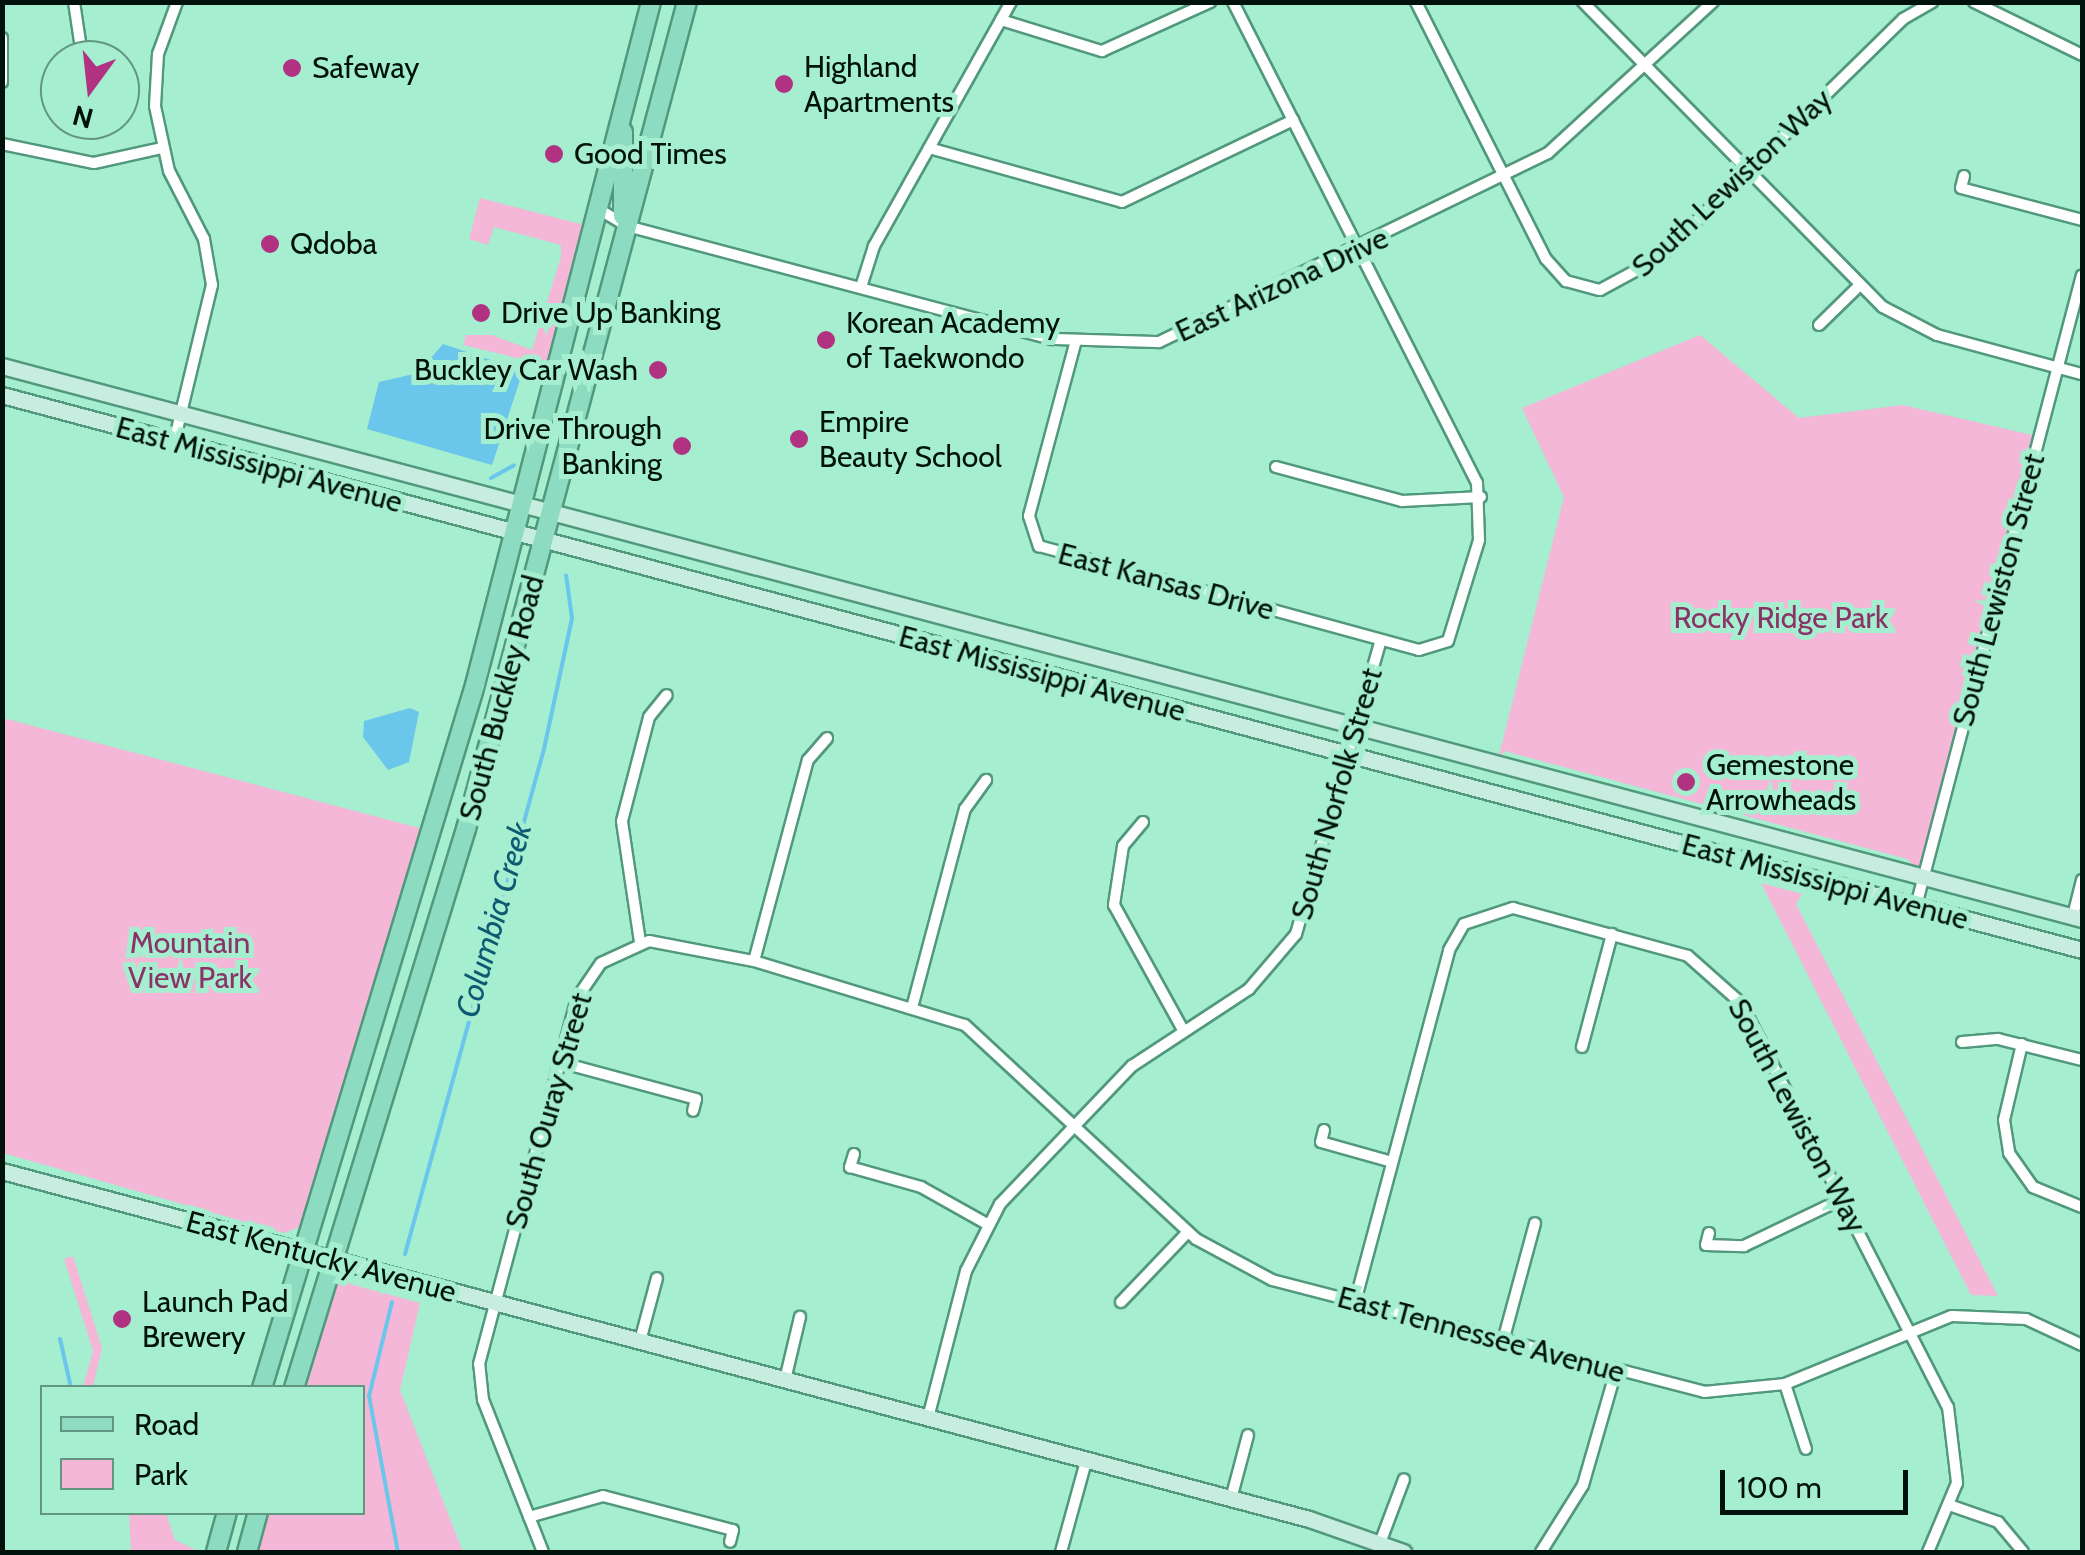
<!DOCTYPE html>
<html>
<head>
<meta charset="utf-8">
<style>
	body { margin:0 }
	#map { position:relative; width:2085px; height:1555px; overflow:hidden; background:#a5eecf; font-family:Cabin,sans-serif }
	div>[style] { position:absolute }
	.green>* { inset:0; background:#f4b7d7 }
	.water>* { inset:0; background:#6ac6ea }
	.stream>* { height:4px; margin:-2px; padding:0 2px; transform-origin:2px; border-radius:2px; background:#6ac6ea }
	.roads { filter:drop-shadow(2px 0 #51987c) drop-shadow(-2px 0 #51987c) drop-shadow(0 2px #51987c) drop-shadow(0 -2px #51987c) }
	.street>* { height:10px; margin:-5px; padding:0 5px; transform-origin:5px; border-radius:5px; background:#fff }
	.secondary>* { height:15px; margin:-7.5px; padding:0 7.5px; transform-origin:7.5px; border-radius:7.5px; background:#c6ede0 }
	.primary>* { height:18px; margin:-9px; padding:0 9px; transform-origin:9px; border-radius:9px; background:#8ddcc1 }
	.dots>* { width:28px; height:28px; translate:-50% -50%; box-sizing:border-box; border:5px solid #a5eecf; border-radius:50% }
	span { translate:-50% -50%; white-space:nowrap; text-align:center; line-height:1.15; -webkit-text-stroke:10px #a5eecf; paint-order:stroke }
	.poi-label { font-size:30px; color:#00120b }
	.left { translate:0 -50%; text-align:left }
	.right { translate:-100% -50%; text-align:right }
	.street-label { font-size:30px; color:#00120b }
	.park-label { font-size:30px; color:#893367 }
	.water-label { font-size:32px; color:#0e5a73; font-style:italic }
	.frame { position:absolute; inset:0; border:5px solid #00120b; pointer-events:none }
	.legend { position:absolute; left:40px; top:1385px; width:325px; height:130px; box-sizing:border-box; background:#a5eecf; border:2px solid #639681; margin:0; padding:12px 18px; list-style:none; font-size:30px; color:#00120b }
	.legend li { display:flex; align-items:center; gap:20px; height:50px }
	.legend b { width:50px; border:2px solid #639681 }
	.north { position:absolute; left:40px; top:40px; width:100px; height:100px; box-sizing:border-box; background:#a5eecf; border:2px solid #639681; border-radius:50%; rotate:195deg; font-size:28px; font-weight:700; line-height:40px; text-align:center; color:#00120b }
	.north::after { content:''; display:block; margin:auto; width:35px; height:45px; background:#b03281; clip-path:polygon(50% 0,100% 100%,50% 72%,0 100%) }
	.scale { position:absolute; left:1720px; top:1470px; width:188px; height:45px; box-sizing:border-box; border:5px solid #00120b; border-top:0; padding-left:12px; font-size:30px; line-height:35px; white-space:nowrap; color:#00120b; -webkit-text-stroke:8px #a5eecf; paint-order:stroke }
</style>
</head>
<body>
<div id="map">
	<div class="green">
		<div style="clip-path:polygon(480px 198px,592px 227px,554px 367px,463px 345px,466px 335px,492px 335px,532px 350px,561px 257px,561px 245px,494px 227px,488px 245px,469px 239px)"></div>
		<div style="clip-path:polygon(1700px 335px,1799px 418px,1903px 405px,2040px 437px,1924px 876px,1907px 859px,1504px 751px,1497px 763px,1564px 497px,1522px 408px)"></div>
		<div style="clip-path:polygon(3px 718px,423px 829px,300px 1227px,284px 1233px,3px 1153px)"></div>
		<div style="clip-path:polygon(1761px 883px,1802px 894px,1796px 904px,1998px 1296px,1971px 1295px)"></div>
		<div style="clip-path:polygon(73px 1256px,102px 1348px,93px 1387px,83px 1387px,93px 1351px,64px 1259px)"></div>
		<div style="clip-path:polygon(331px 1260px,350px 1284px,420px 1303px,400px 1390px,463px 1552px,247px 1552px,258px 1513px,362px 1512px,362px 1388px,294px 1387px)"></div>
		<div style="clip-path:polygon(129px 1513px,166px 1513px,175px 1540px,200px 1552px,131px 1552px)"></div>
	</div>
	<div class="water">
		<div style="clip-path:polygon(443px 344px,523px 371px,492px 465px,367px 429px,379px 382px,418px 373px)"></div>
		<div style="clip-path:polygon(410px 708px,419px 712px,409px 762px,388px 770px,363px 737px,364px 721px)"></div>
	</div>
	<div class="stream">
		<div style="left:491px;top:478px;width:26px;rotate:-29deg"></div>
		<div style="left:405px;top:1254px;width:524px;rotate:-74.61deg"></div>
		<div style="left:544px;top:749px;width:134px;rotate:-77.9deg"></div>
		<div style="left:572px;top:618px;width:43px;rotate:-97.9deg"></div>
		<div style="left:392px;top:1302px;width:97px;rotate:103.7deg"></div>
		<div style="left:369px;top:1396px;width:159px;rotate:79.5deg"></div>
		<div style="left:60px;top:1339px;width:50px;rotate:77.3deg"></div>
	</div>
	<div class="roads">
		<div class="street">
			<div style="left:74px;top:2px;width:54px;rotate:81.4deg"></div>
			<div style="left:1416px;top:2px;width:288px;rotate:63.2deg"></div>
			<div style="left:1546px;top:259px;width:30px;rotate:48deg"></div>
			<div style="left:1566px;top:281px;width:35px;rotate:15deg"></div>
			<div style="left:1600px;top:290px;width:67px;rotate:-28.5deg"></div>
			<div style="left:1659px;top:258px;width:342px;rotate:-44.4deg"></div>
			<div style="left:1903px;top:19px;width:34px;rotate:-30deg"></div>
			<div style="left:1583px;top:2px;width:428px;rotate:45.5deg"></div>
			<div style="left:1883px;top:307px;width:61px;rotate:27.4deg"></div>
			<div style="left:1937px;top:335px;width:150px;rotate:15.1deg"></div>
			<div style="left:1974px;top:2px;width:120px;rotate:26.1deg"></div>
			<div style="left:1001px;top:20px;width:106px;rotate:17.1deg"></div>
			<div style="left:1102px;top:51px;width:119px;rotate:-24.4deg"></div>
			<div style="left:2px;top:38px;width:44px;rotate:90deg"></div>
			<div style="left:2px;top:144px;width:94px;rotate:11.7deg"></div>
			<div style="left:94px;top:163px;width:70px;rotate:-12.4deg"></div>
			<div style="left:929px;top:148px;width:200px;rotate:15.6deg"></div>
			<div style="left:1122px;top:202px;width:190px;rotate:-25.6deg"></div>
			<div style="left:1964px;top:176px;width:12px;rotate:104deg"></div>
			<div style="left:1961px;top:188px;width:125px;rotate:14.8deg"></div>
			<div style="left:597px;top:208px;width:35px;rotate:31deg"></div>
			<div style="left:627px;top:226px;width:440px;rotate:14.9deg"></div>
			<div style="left:1052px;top:339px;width:107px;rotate:1.6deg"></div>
			<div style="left:1159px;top:342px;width:432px;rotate:-25.9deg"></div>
			<div style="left:1548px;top:153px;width:224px;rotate:-42.5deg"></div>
			<div style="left:861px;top:287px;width:43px;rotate:-72.4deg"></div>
			<div style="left:874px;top:246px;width:280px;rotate:-60.7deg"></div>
			<div style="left:1819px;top:325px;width:57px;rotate:-44.3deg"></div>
			<div style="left:1075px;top:344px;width:178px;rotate:105deg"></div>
			<div style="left:1029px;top:516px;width:32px;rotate:72deg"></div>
			<div style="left:1039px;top:546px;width:394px;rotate:15.3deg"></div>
			<div style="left:1419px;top:650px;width:30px;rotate:-17deg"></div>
			<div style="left:1448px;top:641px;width:106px;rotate:-72.9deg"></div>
			<div style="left:1479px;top:540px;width:57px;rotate:-92deg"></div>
			<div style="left:1477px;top:483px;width:539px;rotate:-116.9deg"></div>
			<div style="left:174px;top:442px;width:162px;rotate:-76.4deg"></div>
			<div style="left:212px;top:285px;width:47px;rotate:-99.9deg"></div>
			<div style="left:204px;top:239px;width:76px;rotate:-117.2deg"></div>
			<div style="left:169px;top:171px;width:66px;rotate:-102.2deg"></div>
			<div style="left:155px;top:106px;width:52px;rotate:-86.7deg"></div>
			<div style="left:158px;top:54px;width:55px;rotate:-69.9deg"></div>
			<div style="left:1276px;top:467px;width:131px;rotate:15.1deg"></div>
			<div style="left:1402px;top:501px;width:79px;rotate:-2.9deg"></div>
			<div style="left:1143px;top:822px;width:31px;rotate:130deg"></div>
			<div style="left:1123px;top:846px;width:60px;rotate:98.7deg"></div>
			<div style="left:1114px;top:905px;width:143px;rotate:61.1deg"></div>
			<div style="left:1916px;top:906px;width:652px;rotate:-75.26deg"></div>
			<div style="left:2073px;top:916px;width:37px;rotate:-76deg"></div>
			<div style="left:640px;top:942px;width:122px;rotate:-98.5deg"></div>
			<div style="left:622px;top:821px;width:107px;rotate:-75.4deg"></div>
			<div style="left:649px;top:717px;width:28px;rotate:-51deg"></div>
			<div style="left:754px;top:961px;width:208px;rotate:-75deg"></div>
			<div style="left:808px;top:760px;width:29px;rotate:-49deg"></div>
			<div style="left:913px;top:1004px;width:202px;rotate:-75.1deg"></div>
			<div style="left:965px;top:809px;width:36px;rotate:-54deg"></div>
			<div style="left:1962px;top:1042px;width:36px;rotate:-5deg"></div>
			<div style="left:1998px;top:1039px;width:87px;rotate:14deg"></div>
			<div style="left:2022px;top:1044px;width:78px;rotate:103.3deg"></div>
			<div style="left:2004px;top:1120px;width:33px;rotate:81deg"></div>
			<div style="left:2009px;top:1153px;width:42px;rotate:54.8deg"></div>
			<div style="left:2033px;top:1187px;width:53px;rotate:22.2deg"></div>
			<div style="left:1582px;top:1047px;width:117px;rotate:-75.1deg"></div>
			<div style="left:559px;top:1062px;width:142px;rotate:15.1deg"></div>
			<div style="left:696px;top:1099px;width:12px;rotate:104deg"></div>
			<div style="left:1324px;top:1130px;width:12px;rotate:104deg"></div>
			<div style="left:1321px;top:1142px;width:74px;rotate:15.7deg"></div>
			<div style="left:854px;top:1154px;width:14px;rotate:107deg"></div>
			<div style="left:850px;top:1167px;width:74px;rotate:15.7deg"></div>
			<div style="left:921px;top:1187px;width:76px;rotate:29.3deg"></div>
			<div style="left:1709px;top:1233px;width:12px;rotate:104deg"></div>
			<div style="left:1706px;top:1245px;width:38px;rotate:2deg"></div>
			<div style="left:1744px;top:1246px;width:109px;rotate:-25.6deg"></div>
			<div style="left:1121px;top:1302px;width:97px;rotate:-46.3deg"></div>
			<div style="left:1355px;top:1302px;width:364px;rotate:-75deg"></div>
			<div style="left:1449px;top:950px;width:30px;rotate:-60deg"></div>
			<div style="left:1464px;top:924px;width:52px;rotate:-18.1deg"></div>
			<div style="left:1513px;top:908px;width:181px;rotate:15.3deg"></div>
			<div style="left:1688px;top:956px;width:71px;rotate:41.6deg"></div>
			<div style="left:1741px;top:1003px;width:454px;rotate:62.9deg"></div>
			<div style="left:1948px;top:1407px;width:77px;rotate:83.2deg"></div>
			<div style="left:1957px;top:1483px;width:75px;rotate:112.8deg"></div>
			<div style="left:640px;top:1341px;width:65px;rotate:-74.9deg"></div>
			<div style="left:1503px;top:1341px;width:122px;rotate:-74.8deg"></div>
			<div style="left:785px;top:1380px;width:65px;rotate:-76.6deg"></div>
			<div style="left:1785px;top:1384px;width:68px;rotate:72.1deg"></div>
			<div style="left:928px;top:1418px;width:152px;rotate:-75.5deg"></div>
			<div style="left:966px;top:1271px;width:75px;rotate:-63.1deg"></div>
			<div style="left:1000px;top:1204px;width:191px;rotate:-46.3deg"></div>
			<div style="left:1132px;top:1066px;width:140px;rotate:-33.3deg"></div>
			<div style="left:1249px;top:989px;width:72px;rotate:-49.5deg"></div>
			<div style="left:1296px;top:934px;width:306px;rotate:-73.9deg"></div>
			<div style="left:1231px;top:1499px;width:66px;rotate:-75.1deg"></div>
			<div style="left:1952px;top:1506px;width:49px;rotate:19.2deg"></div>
			<div style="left:1998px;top:1522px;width:39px;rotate:50deg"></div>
			<div style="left:529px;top:1517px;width:77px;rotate:-15.8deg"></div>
			<div style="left:603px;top:1496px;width:134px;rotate:14.7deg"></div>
			<div style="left:733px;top:1530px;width:12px;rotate:104deg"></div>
			<div style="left:1380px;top:1543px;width:68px;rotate:-69.4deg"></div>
			<div style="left:543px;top:1552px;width:163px;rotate:-111.5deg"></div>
			<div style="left:483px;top:1400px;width:36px;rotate:-96deg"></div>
			<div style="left:479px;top:1364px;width:379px;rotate:-75deg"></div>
			<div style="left:577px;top:998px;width:42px;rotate:-55.6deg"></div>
			<div style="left:601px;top:963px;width:53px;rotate:-24.6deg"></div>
			<div style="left:649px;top:941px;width:107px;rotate:10.8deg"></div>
			<div style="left:754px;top:961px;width:220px;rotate:16.9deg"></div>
			<div style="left:965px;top:1025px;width:315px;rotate:42.8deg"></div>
			<div style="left:1196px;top:1239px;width:86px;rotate:28.3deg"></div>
			<div style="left:1272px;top:1280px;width:446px;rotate:14.5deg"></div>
			<div style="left:1704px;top:1392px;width:81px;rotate:-5.6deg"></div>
			<div style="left:1785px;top:1384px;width:180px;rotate:-22.2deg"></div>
			<div style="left:1952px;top:1316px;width:74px;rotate:2.3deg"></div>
			<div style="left:2026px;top:1319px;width:62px;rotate:24.9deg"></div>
			<div style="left:1061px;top:1552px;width:94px;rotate:-74.6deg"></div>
			<div style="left:1541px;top:1552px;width:79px;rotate:-57.9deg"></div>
			<div style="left:1583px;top:1485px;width:119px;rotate:-73.9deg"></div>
		</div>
		<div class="secondary">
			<div style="left:2px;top:366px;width:2152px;rotate:14.89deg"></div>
			<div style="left:2px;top:395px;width:2153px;rotate:14.94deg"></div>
			<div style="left:2px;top:1171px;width:1353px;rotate:14.91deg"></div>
			<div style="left:1309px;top:1519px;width:100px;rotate:19.3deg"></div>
		</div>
		<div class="primary">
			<div style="left:623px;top:216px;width:84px;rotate:-90deg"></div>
			<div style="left:262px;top:1388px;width:735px;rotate:-73.14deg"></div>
			<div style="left:475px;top:685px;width:705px;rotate:-75.55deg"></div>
			<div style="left:294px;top:1388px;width:585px;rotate:-72.9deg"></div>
			<div style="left:466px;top:829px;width:856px;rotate:-75.04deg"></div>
			<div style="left:216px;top:1552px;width:41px;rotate:-74.6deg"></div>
			<div style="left:247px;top:1552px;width:41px;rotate:-74.6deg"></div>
		</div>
	</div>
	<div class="dots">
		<div style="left:292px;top:68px;background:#b03281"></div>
		<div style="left:784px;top:84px;background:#b03281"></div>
		<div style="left:554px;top:154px;background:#b03281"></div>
		<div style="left:270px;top:244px;background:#b03281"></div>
		<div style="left:481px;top:313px;background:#b03281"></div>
		<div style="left:826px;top:340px;background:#b03281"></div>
		<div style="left:658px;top:370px;background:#b03281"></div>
		<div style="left:799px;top:439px;background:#b03281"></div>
		<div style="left:682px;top:446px;background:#b03281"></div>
		<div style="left:1686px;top:782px;background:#b03281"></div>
		<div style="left:122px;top:1319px;background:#b03281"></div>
	</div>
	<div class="poi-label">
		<span class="left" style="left:804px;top:84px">Highland<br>Apartments</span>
		<span class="left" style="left:312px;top:68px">Safeway</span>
		<span class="left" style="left:574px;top:154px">Good Times</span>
		<span class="left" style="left:290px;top:244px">Qdoba</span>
		<span class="left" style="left:501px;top:313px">Drive Up Banking</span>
		<span class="left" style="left:846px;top:340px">Korean Academy<br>of Taekwondo</span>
		<span class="right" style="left:638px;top:370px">Buckley Car Wash</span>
		<span class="left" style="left:819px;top:439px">Empire<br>Beauty School</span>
		<span class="right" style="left:662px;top:446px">Drive Through<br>Banking</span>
		<span class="left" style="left:1706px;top:782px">Gemestone<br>Arrowheads</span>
		<span class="left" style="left:142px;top:1319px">Launch Pad<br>Brewery</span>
	</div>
	<div class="street-label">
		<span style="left:1732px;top:183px;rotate:-43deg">South Lewiston Way</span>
		<span style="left:1282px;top:285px;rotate:-25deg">East Arizona Drive</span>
		<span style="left:259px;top:465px;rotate:15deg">East Mississippi Avenue</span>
		<span style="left:1166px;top:582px;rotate:15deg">East Kansas Drive</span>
		<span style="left:1999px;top:590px;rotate:-75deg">South Lewiston Street</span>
		<span style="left:1042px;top:674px;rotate:15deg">East Mississippi Avenue</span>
		<span style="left:502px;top:698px;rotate:-75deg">South Buckley Road</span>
		<span style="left:1337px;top:794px;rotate:-74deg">South Norfolk Street</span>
		<span style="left:1825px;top:882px;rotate:15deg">East Mississippi Avenue</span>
		<span style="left:549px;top:1111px;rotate:-74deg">South Ouray Street</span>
		<span style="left:1797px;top:1116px;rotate:62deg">South Lewiston Way</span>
		<span style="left:321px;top:1257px;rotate:15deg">East Kentucky Avenue</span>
		<span style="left:1481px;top:1335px;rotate:15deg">East Tennessee Avenue</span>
	</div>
	<div class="park-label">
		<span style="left:1781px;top:618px">Rocky Ridge Park</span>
		<span style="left:190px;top:960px">Mountain<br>View Park</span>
	</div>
	<div class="water-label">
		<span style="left:494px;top:920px;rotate:-74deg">Columbia Creek</span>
	</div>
	<div class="frame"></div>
	<ul class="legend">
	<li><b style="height:12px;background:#8ddcc1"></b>Road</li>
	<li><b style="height:28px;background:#f4b7d7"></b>Park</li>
	</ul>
	<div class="north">N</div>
	<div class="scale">100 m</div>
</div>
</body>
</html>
